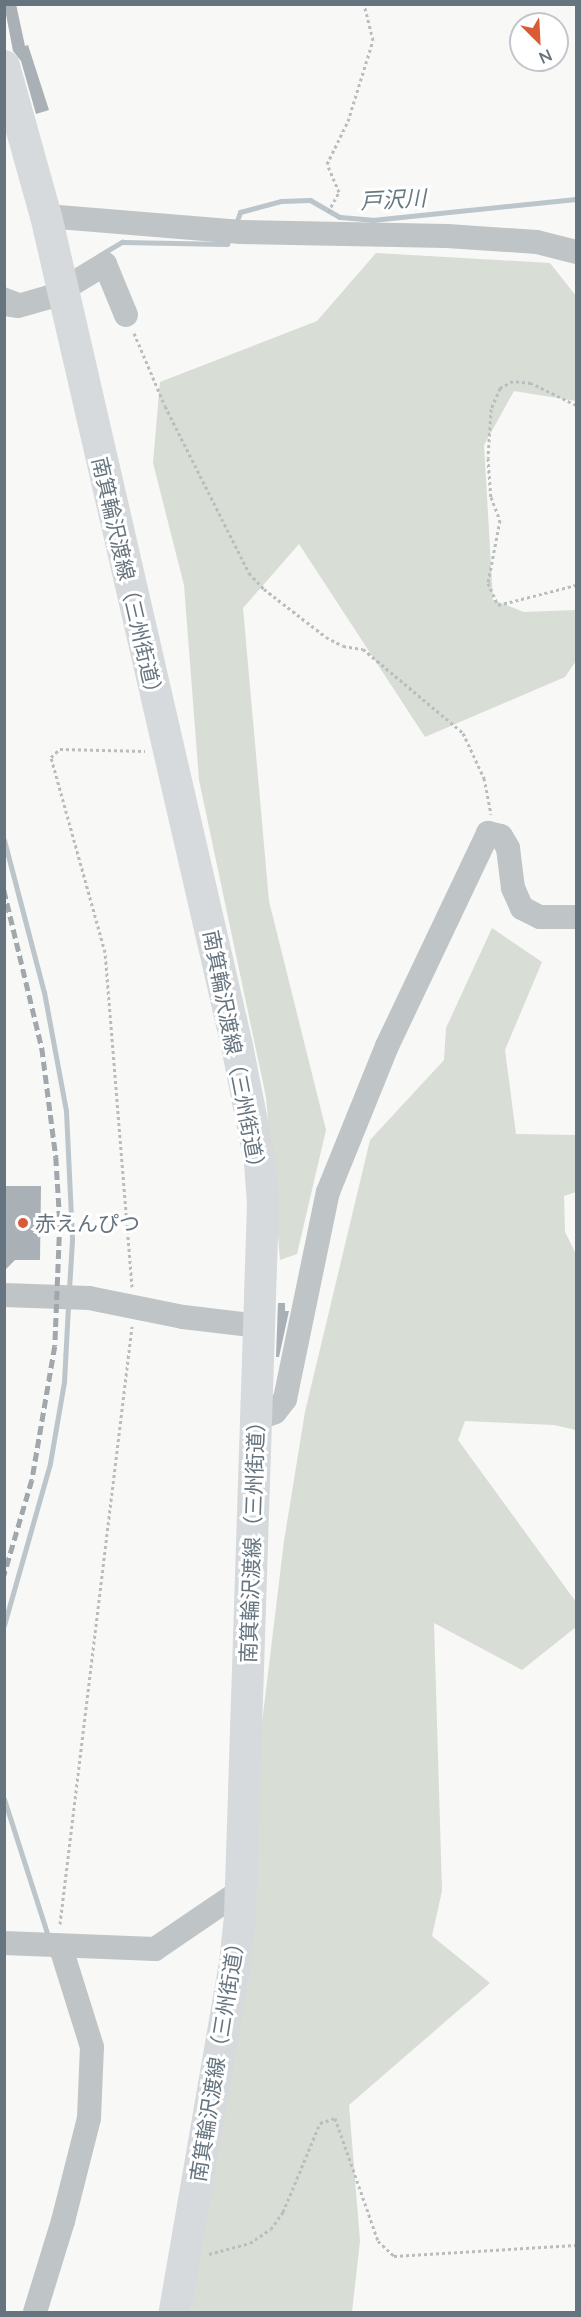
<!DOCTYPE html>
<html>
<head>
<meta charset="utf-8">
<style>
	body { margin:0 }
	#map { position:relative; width:581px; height:2317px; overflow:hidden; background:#f8f8f6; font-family:Lato,"Noto Sans JP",sans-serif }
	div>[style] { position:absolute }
	.green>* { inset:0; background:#d8ddd5 }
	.stream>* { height:5px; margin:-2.5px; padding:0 2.5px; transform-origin:2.5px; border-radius:2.5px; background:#bbc5ca }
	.building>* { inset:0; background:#a9b1b6 }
	.path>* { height:3px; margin-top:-1.5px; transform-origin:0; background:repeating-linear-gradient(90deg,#babdbf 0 3px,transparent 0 6px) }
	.minor>* { height:24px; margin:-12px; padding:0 12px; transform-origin:12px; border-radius:12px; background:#bfc4c7 }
	.major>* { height:32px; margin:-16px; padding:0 16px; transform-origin:16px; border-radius:16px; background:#d6dadd }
	.rail>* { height:4.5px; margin-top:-2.25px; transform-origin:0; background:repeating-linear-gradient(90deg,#a1a8ad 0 9px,transparent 0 13.5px) }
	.dots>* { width:16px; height:16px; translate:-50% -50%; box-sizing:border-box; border:3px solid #fff; border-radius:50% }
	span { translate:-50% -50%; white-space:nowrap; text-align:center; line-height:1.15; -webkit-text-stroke:6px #fff; paint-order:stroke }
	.street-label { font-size:21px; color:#65747f }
	.poi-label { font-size:21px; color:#65747f }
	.left { translate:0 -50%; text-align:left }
	.water-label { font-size:22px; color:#657980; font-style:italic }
	.frame { position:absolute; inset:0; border:6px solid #65747f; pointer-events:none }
	.north { position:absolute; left:509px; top:12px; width:60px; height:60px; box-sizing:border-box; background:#fff; border:2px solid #c1c7cc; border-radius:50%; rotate:156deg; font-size:16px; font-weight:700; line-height:24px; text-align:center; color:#65747f }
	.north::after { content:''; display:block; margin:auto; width:21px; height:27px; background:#d95c35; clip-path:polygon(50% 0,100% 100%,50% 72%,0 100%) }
</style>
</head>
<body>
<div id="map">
	<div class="green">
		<div style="clip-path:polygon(376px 253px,550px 263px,576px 296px,576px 401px,514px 391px,484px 445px,493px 600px,524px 612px,576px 610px,576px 661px,565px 677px,425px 737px,299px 544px,243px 608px,269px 901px,326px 1130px,297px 1254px,280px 1260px,266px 1097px,199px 780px,184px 585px,153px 463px,160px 382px,317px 321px)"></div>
		<div style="clip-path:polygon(492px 928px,542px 962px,505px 1050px,516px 1134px,576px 1135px,576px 1192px,564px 1196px,565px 1232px,576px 1254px,576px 1430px,554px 1425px,465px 1421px,458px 1440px,576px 1602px,576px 1627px,522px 1670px,434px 1623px,442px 1891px,432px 1936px,490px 1983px,349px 2105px,360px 2241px,352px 2312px,191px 2312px,284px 1541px,305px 1412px,370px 1140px,444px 1060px,446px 1028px)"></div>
	</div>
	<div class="stream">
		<div style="left:235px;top:226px;width:15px;rotate:-70deg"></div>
		<div style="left:240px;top:212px;width:42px;rotate:-15deg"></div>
		<div style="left:281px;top:201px;width:29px;rotate:-2deg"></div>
		<div style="left:310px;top:200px;width:34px;rotate:30deg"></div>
		<div style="left:340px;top:217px;width:32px;rotate:5deg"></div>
		<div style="left:372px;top:220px;width:205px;rotate:-5.9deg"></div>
		<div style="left:100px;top:255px;width:26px;rotate:-31deg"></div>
		<div style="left:122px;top:242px;width:105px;rotate:1.1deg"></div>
		<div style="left:227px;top:244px;width:8px;rotate:-67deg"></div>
		<div style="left:4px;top:289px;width:19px;rotate:21deg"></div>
		<div style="left:4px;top:840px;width:157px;rotate:75.3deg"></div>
		<div style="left:44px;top:992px;width:121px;rotate:79.5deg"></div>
		<div style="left:66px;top:1111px;width:129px;rotate:87.3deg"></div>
		<div style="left:72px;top:1240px;width:49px;rotate:93.5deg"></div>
		<div style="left:4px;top:1625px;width:168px;rotate:-74.1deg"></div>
		<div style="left:50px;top:1463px;width:82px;rotate:-80.2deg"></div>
		<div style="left:64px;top:1382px;width:77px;rotate:-87deg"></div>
		<div style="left:4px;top:1799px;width:147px;rotate:72.2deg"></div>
	</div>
	<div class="building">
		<div style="clip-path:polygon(4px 4px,16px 4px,25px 46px,28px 45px,49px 110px,36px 114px,21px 61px,13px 51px)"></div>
		<div style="clip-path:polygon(4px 1186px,41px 1186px,40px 1260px,15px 1260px,4px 1271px)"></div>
		<div style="clip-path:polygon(278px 1303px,285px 1303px,285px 1311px,289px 1311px,279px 1357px,276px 1357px)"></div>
	</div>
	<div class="path">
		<div style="left:328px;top:212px;width:23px;rotate:-61deg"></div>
		<div style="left:339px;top:192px;width:30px;rotate:-113deg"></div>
		<div style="left:327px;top:164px;width:48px;rotate:-64deg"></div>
		<div style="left:348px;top:121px;width:85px;rotate:-72.8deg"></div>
		<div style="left:373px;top:40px;width:37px;rotate:-104deg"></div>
		<div style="left:134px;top:333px;width:79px;rotate:67deg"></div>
		<div style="left:165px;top:406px;width:187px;rotate:63.3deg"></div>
		<div style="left:249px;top:573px;width:22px;rotate:47deg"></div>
		<div style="left:264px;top:589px;width:78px;rotate:37.7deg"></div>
		<div style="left:326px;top:637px;width:19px;rotate:28deg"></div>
		<div style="left:343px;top:646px;width:20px;rotate:9deg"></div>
		<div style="left:363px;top:649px;width:131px;rotate:40deg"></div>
		<div style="left:463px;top:733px;width:50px;rotate:65deg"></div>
		<div style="left:484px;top:778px;width:37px;rotate:79deg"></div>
		<div style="left:576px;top:405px;width:50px;rotate:-153.9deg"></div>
		<div style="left:531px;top:383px;width:18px;rotate:-174deg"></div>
		<div style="left:513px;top:381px;width:15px;rotate:152deg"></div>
		<div style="left:500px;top:388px;width:23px;rotate:113deg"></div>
		<div style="left:491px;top:409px;width:49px;rotate:93.5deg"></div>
		<div style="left:488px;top:458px;width:39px;rotate:86deg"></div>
		<div style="left:491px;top:497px;width:25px;rotate:69deg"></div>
		<div style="left:500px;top:520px;width:64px;rotate:100.8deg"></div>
		<div style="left:488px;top:583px;width:24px;rotate:66deg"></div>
		<div style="left:498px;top:605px;width:81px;rotate:-14.4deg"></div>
		<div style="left:132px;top:1287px;width:336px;rotate:-94.6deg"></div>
		<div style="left:105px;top:952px;width:202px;rotate:-105.5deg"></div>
		<div style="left:51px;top:757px;width:12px;rotate:-42deg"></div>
		<div style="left:60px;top:749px;width:85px;rotate:1.3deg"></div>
		<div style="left:60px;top:1924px;width:602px;rotate:-83.13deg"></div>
		<div style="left:209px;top:2254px;width:42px;rotate:-15deg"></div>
		<div style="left:250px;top:2243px;width:25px;rotate:-34deg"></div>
		<div style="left:271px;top:2229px;width:21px;rotate:-55deg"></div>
		<div style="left:283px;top:2212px;width:96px;rotate:-67.4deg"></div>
		<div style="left:320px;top:2123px;width:16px;rotate:-18deg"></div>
		<div style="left:335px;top:2118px;width:130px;rotate:70.7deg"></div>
		<div style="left:378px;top:2241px;width:22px;rotate:43deg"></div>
		<div style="left:394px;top:2256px;width:182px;rotate:-3.5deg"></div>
	</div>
	<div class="minor">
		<div style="left:46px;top:216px;width:196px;rotate:4.7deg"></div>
		<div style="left:241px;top:232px;width:206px;rotate:1.1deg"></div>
		<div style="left:447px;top:236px;width:90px;rotate:3.8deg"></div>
		<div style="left:537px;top:242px;width:40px;rotate:14.4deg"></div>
		<div style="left:4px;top:304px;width:14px;rotate:8deg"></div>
		<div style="left:18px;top:306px;width:35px;rotate:-16deg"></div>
		<div style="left:52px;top:296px;width:62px;rotate:-31.1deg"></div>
		<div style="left:105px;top:264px;width:55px;rotate:67.6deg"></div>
		<div style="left:4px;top:1295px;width:85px;rotate:2deg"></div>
		<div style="left:89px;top:1298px;width:96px;rotate:11.4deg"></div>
		<div style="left:183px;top:1317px;width:77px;rotate:6.8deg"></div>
		<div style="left:257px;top:1419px;width:19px;rotate:-21deg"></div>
		<div style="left:275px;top:1412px;width:16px;rotate:-52deg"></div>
		<div style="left:285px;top:1399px;width:211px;rotate:-78.3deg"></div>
		<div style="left:328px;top:1192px;width:157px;rotate:-68deg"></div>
		<div style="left:387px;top:1046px;width:236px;rotate:-64.6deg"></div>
		<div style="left:488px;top:833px;width:13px;rotate:13deg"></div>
		<div style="left:501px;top:836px;width:14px;rotate:60deg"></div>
		<div style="left:508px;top:848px;width:40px;rotate:82.9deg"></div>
		<div style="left:513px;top:888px;width:22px;rotate:66deg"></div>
		<div style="left:522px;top:908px;width:20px;rotate:27deg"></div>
		<div style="left:540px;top:917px;width:36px"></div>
		<div style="left:4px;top:1943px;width:151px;rotate:2.3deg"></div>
		<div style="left:155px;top:1949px;width:102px;rotate:-34.2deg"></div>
		<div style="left:35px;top:2312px;width:95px;rotate:-72.9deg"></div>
		<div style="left:63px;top:2221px;width:106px;rotate:-75.8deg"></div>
		<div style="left:89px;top:2118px;width:71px;rotate:-87.6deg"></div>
		<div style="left:92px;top:2047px;width:104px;rotate:-107.4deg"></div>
	</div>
	<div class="major">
		<div style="left:4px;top:66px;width:156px;rotate:74.4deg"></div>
		<div style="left:46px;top:216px;width:852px;rotate:77.04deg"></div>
		<div style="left:237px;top:1046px;width:118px;rotate:78.8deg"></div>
		<div style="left:260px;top:1162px;width:42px;rotate:85.9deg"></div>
		<div style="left:263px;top:1204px;width:713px;rotate:91.85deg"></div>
		<div style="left:240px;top:1917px;width:46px;rotate:96.2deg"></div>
		<div style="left:235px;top:1963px;width:354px;rotate:99.8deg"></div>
	</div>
	<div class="rail">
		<div style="left:4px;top:890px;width:163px;rotate:76.5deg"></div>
		<div style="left:42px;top:1048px;width:110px;rotate:82.7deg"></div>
		<div style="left:56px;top:1157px;width:66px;rotate:86.5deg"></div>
		<div style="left:60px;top:1223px;width:123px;rotate:92.3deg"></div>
		<div style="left:55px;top:1346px;width:136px;rotate:99.7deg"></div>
		<div style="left:32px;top:1480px;width:100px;rotate:106.3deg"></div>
	</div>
	<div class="dots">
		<div style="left:23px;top:1223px;background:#d95c35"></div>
	</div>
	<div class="street-label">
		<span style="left:128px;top:580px;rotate:77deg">南箕輪沢渡線（三州街道）</span>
		<span style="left:235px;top:1054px;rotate:79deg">南箕輪沢渡線（三州街道）</span>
		<span style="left:252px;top:1537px;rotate:-88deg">南箕輪沢渡線（三州街道）</span>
		<span style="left:217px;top:2057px;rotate:-81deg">南箕輪沢渡線（三州街道）</span>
	</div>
	<div class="poi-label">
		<span class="left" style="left:35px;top:1223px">赤えんぴつ</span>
	</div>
	<div class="water-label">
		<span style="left:393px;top:199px;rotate:-3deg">戸沢川</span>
	</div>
	<div class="frame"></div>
	<div class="north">N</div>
</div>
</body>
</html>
